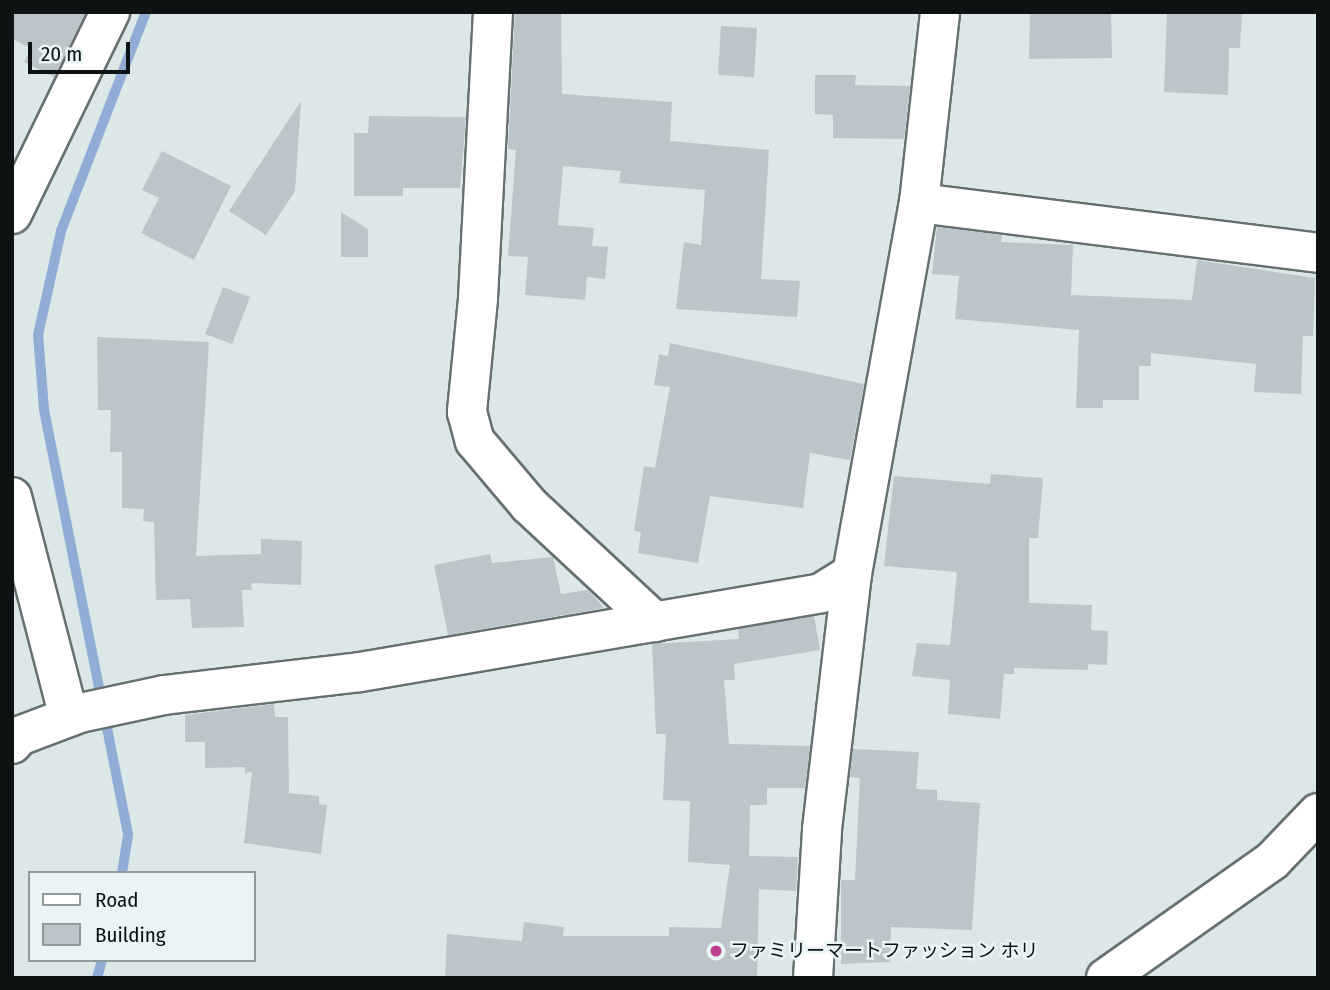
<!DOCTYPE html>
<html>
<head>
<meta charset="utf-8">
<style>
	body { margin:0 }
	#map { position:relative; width:1330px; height:990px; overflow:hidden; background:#dce7e7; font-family:"Fira Sans Condensed","Noto Sans JP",sans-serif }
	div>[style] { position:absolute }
	.stream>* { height:10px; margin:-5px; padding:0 5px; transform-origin:5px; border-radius:5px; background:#92add5 }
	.building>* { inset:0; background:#bcc5c9 }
	.roads { filter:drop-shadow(2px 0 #667070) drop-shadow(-2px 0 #667070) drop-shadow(0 2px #667070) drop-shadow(0 -2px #667070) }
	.minor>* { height:38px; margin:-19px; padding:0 19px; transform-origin:19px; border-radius:19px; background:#fff }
	.dots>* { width:19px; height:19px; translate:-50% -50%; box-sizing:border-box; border:4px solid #e9f4f5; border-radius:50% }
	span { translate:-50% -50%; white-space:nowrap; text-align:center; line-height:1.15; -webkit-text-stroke:5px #e9f4f5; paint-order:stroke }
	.poi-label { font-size:19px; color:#0e1212 }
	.left { translate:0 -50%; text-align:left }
	.frame { position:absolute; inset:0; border:14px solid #0e1212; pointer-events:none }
	.legend { position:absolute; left:28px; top:871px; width:228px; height:91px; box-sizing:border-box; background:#e9f4f5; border:2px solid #919a9a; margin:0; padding:9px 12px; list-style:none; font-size:21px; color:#0e1212 }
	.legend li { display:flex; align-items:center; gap:14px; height:35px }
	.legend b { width:35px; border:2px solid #919a9a }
	.scale { position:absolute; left:28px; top:42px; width:102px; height:32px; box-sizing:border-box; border:4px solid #0e1212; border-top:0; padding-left:9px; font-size:21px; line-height:24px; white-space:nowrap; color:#0e1212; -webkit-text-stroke:5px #e9f4f5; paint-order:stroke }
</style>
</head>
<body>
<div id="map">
	<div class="stream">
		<div style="left:122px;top:873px;width:39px;rotate:-81deg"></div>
		<div style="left:128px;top:834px;width:433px;rotate:-101.2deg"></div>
		<div style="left:44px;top:409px;width:74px;rotate:-94.6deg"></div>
		<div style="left:38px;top:335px;width:107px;rotate:-77.5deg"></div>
		<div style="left:61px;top:231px;width:235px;rotate:-68.8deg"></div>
		<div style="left:97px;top:978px;width:19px;rotate:-74deg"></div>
	</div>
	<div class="building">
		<div style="clip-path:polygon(12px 12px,86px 12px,54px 77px,24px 62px,31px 48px,12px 39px)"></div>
		<div style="clip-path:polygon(515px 12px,561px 12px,562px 94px,672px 102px,670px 141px,769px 150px,761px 279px,800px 281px,797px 317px,676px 309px,684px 242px,701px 245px,705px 190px,619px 183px,621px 171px,563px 166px,558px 225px,594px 228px,592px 246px,608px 247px,605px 279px,587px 277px,585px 300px,525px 295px,528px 257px,508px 256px,516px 150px,508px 149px)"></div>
		<div style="clip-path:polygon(1030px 12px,1111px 12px,1112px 58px,1029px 59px)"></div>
		<div style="clip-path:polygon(1167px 12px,1242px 12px,1240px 48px,1229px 48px,1228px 95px,1164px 92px)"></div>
		<div style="clip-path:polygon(721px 26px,757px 28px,754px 77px,718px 75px)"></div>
		<div style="clip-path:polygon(815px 75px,856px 75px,855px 85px,910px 86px,904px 139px,833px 138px,833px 115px,815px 114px)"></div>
		<div style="clip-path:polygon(301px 101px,295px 191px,266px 235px,229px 211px)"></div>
		<div style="clip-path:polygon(369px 116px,466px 117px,460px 188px,403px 188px,403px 196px,354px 196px,354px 133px,368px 133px)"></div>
		<div style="clip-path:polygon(162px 151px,231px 186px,194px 260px,141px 233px,159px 198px,142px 190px)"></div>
		<div style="clip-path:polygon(341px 212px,368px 229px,368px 257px,341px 257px)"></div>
		<div style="clip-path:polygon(937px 227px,1002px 235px,1001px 242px,1073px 245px,1071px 295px,1192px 300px,1197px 260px,1315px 278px,1313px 336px,1303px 336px,1301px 394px,1254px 392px,1256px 364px,1151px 353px,1151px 366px,1139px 366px,1139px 400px,1103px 400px,1103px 408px,1076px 408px,1079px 330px,955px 319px,959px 276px,932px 274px)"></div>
		<div style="clip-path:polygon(223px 287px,250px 297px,232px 344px,205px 334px)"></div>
		<div style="clip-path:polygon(97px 337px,209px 342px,196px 556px,261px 554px,261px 539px,302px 541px,301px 585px,251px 583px,252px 590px,242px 590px,244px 627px,192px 628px,190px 599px,156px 600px,154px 522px,143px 521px,144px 509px,122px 508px,122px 452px,110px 452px,111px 410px,98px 410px)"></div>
		<div style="clip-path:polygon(670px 343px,864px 384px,850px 460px,810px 453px,803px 508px,710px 496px,698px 563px,638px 553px,641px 532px,634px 531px,644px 466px,655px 468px,670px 387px,654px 385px,659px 354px,668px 356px)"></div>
		<div style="clip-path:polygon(991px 474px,1043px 478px,1038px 538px,1029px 538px,1029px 603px,1092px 605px,1091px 630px,1108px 631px,1107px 665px,1088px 664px,1088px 670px,1014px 668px,1014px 674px,1004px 674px,1000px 719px,948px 714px,950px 680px,912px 676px,917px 643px,950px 645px,957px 572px,884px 566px,894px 476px,990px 484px)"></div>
		<div style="clip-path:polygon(490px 554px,492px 563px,553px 557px,561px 594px,588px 590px,604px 608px,448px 635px,434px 565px)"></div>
		<div style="clip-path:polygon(814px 616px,820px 650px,734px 664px,735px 680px,724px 680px,729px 744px,810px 746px,805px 788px,767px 788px,767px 805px,750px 805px,749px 856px,798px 857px,796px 891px,759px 889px,757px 978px,445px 978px,447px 934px,522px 941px,524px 922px,564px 927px,563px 936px,669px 936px,669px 927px,721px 928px,730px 865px,688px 862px,690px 801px,663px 800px,666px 734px,656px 734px,652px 644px,739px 639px,738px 629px)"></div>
		<div style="clip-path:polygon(274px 704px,275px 717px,288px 717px,289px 793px,319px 796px,319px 804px,327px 805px,321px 854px,244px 843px,252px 772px,245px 773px,245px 767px,205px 768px,205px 742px,185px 742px,185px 715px)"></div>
		<div style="clip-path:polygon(853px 749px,919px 752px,916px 789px,937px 790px,937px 800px,980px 803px,972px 930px,891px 927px,890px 962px,841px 964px,841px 880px,855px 880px,860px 778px,850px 777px)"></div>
	</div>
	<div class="roads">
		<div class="minor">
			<div style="left:493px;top:12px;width:287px;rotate:93deg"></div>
			<div style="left:478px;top:299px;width:114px;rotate:95.6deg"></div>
			<div style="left:467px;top:412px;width:30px;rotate:75deg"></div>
			<div style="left:475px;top:441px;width:84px;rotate:49.8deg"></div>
			<div style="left:529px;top:505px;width:172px;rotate:42.9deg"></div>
			<div style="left:919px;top:203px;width:402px;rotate:7.1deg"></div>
			<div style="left:12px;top:214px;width:225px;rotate:-64.1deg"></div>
			<div style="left:12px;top:497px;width:227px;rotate:75.5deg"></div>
			<div style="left:12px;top:744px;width:11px;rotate:-49deg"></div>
			<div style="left:19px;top:736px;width:65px;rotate:-20.7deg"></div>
			<div style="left:80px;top:713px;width:86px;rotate:-12.1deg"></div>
			<div style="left:164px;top:695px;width:197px;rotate:-6.7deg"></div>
			<div style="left:360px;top:672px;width:468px;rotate:-9.7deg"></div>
			<div style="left:821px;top:593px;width:36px;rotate:-32deg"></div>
			<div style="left:813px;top:978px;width:149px;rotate:-86.5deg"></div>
			<div style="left:822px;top:829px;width:257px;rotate:-83.3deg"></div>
			<div style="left:852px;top:574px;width:377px;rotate:-79.8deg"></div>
			<div style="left:919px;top:203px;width:192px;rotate:-83.7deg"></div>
			<div style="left:1106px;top:978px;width:204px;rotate:-35.2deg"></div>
			<div style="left:1273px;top:860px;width:65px;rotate:-46.2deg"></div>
		</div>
	</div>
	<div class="dots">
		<div style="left:716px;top:951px;background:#bc3f8e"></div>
	</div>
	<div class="poi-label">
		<span class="left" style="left:730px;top:951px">ファミリーマートファッション ホリ</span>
	</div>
	<div class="frame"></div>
	<ul class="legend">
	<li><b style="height:9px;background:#fff"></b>Road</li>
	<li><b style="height:19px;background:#bcc5c9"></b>Building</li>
	</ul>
	<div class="scale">20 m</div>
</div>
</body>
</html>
